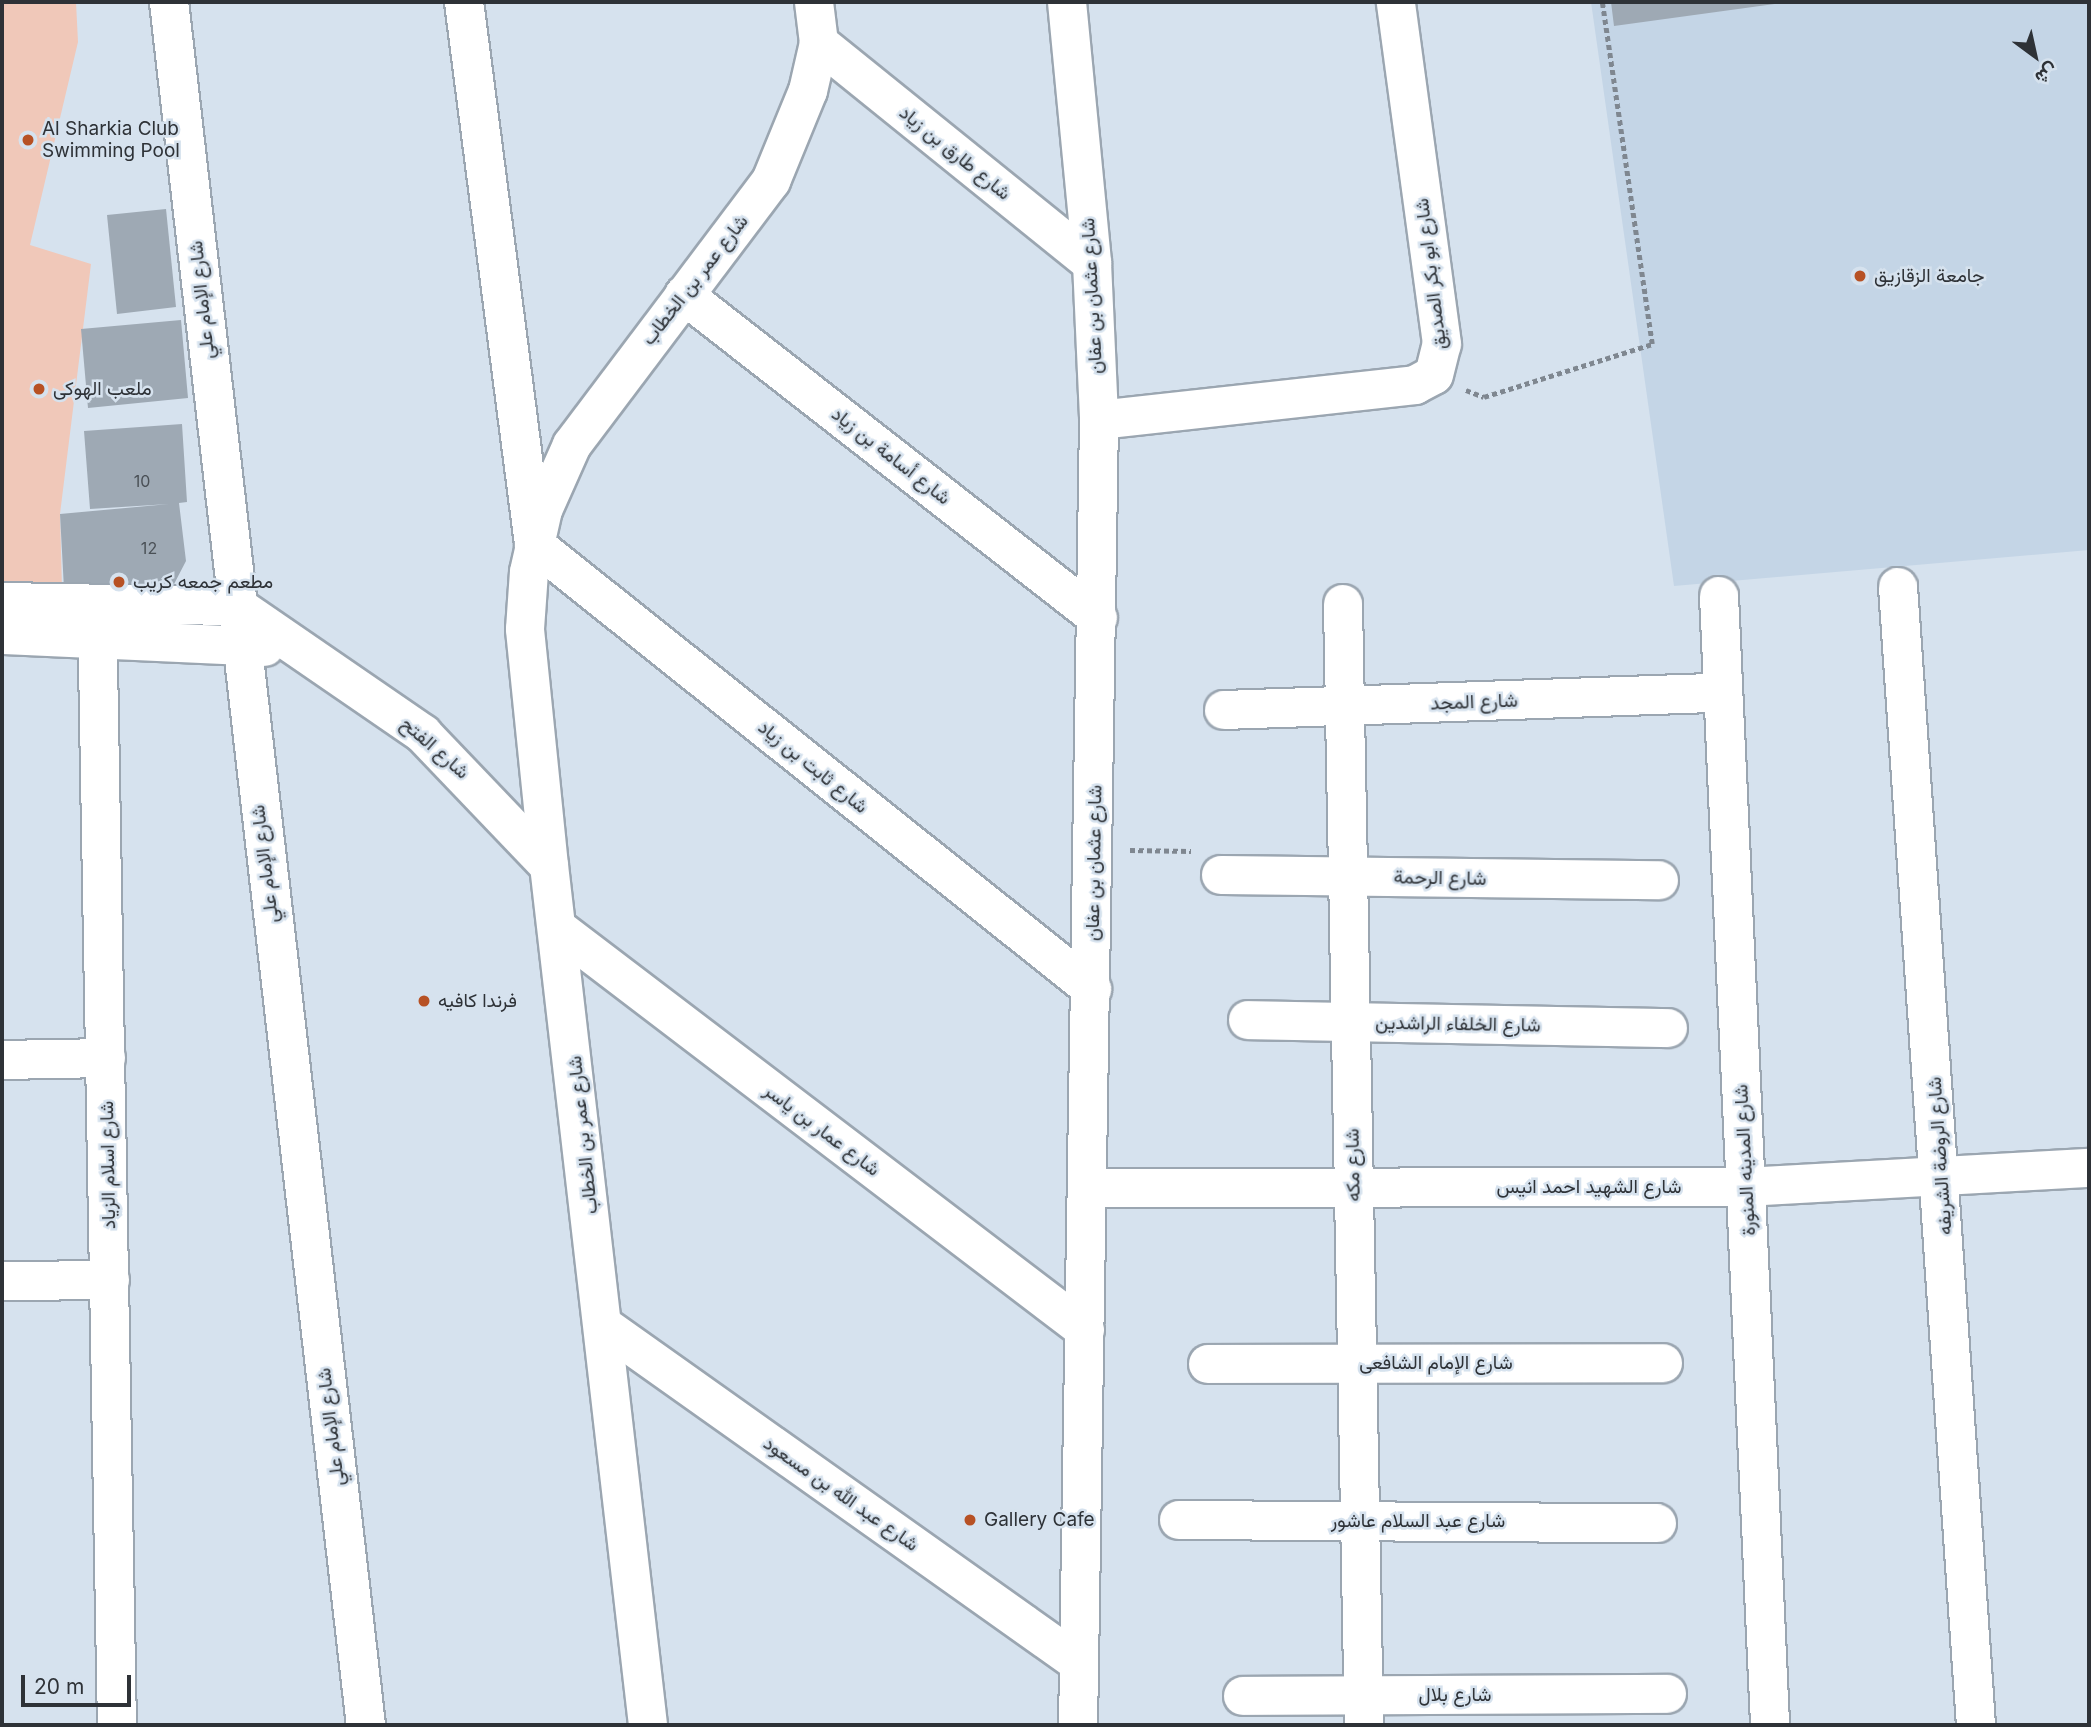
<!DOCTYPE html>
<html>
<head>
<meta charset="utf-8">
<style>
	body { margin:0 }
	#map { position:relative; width:2091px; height:1727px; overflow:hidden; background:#d6e2ee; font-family:Inter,Vazirmatn,sans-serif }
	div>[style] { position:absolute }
	.built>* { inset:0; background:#c4d5e6 }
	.green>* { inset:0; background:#f0c8b9 }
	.building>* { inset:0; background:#9ea9b4 }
	.path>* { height:4.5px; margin-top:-2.25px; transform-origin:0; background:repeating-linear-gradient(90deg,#7f8790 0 5px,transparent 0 8.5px) }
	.roads { filter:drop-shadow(2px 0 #9ba6b1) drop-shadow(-2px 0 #9ba6b1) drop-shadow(0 2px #9ba6b1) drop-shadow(0 -2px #9ba6b1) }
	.minor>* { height:38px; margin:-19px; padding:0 19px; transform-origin:19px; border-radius:19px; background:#fff }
	.dots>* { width:19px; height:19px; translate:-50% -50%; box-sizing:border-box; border:4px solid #d6e2ee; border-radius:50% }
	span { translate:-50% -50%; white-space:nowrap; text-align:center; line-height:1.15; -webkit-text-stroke:5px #d6e2ee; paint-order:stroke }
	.number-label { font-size:16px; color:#4a5056 }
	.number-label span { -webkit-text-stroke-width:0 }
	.poi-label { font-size:19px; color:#2e3237 }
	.left { translate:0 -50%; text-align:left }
	.street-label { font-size:19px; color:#2e3237 }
	.frame { position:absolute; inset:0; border:4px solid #2e3237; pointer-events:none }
	.north { position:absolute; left:2000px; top:21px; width:70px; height:70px; -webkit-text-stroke:5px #d6e2ee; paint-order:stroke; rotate:147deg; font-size:19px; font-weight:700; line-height:28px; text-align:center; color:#2e3237 }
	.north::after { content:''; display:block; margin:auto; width:24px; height:32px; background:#2e3237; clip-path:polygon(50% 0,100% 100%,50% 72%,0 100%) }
	.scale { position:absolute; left:21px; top:1675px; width:110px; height:32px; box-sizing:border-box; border:4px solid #2e3237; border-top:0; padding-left:9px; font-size:21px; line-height:24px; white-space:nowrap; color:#2e3237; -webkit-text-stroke:5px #d6e2ee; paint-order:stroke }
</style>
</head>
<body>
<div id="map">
	<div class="built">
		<div style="clip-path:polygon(1591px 2px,2089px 2px,2089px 550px,1674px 586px)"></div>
	</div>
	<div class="green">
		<div style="clip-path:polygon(2px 2px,76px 2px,78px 42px,30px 245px,91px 264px,60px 514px,62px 589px,2px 586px)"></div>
	</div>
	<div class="building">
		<div style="clip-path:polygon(1611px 2px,1781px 2px,1781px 3px,1614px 26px)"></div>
		<div style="clip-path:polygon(166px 209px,176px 307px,117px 314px,107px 215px)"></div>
		<div style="clip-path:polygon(181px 320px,188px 398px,88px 408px,81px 329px)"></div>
		<div style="clip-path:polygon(182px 424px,187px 502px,179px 503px,186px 561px,172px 588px,64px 589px,60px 514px,169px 504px,90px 509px,84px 431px)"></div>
	</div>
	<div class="path">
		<div style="left:1466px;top:390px;width:19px;rotate:21deg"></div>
		<div style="left:1484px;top:397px;width:176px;rotate:-17.5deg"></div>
		<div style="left:1652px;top:344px;width:346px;rotate:-98.3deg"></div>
		<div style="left:1130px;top:850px;width:61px;rotate:0.9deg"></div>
	</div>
	<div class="roads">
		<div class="minor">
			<div style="left:169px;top:2px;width:1734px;rotate:83.48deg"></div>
			<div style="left:464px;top:2px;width:547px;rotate:82.64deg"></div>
			<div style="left:534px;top:544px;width:714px;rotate:38.57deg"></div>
			<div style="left:1067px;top:2px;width:262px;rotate:84.5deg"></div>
			<div style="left:1092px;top:263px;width:157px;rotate:87.4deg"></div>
			<div style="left:1099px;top:420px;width:1305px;rotate:90.92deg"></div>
			<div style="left:819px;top:43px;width:351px;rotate:38.9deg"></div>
			<div style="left:684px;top:295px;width:525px;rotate:37.96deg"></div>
			<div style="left:1099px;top:420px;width:318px;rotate:-6.3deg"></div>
			<div style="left:1415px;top:385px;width:21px;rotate:-28deg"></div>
			<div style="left:1434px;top:375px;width:32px;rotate:-76deg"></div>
			<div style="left:1442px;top:344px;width:345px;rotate:-97.7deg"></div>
			<div style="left:1898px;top:587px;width:1141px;rotate:86.08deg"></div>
			<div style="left:1719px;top:596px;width:1130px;rotate:87.41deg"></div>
			<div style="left:2px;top:602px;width:235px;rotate:1deg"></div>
			<div style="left:237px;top:606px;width:226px;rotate:34.5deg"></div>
			<div style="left:423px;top:734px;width:182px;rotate:46.3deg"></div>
			<div style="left:1343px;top:604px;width:1121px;rotate:88.93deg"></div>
			<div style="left:97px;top:605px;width:1120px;rotate:88.98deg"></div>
			<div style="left:2px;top:635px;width:263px;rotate:2.6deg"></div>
			<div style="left:1224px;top:710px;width:499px;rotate:-2deg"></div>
			<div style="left:1221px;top:875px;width:438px;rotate:0.7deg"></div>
			<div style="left:560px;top:930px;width:660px;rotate:37.3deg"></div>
			<div style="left:1248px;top:1020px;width:420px;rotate:1.1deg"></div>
			<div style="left:2px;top:1060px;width:104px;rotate:-1.1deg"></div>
			<div style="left:1088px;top:1188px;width:658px;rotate:-0.09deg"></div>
			<div style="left:1746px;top:1187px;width:344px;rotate:-3.2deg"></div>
			<div style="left:2px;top:1281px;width:108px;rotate:-0.5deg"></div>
			<div style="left:604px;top:1326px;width:582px;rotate:35.35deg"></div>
			<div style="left:1208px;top:1364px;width:455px;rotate:-0.1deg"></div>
			<div style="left:1179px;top:1520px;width:478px;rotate:0.4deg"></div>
			<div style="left:1243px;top:1696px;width:424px;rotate:-0.3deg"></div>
			<div style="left:648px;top:1725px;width:865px;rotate:-96.57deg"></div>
			<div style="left:549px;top:866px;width:238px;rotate:-95.8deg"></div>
			<div style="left:525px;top:629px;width:57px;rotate:-86deg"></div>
			<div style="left:529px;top:572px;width:64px;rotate:-77.3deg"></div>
			<div style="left:543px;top:510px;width:71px;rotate:-66deg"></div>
			<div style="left:572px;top:445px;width:331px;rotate:-53deg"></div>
			<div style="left:771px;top:181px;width:97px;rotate:-67.7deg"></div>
			<div style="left:808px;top:91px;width:49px;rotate:-77.1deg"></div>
			<div style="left:819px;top:43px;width:41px;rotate:-97deg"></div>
		</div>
	</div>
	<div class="dots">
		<div style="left:28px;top:140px;background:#b75124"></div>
		<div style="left:1860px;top:276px;background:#b75124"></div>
		<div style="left:39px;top:389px;background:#b75124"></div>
		<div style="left:119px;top:582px;background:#b75124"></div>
		<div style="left:424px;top:1001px;background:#b75124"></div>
		<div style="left:970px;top:1520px;background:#b75124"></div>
	</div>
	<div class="number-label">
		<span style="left:142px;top:481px">10</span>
		<span style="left:149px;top:548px">12</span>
	</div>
	<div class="poi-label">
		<span class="left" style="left:42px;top:140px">Al Sharkia Club<br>Swimming Pool</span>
		<span class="left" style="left:1874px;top:276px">جامعة الزقازيق</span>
		<span class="left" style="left:53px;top:389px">ملعب الهوكى</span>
		<span class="left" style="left:133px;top:582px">مطعم جمعه كريب</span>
		<span class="left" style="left:438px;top:1001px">فرندا كافيه</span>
		<span class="left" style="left:984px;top:1520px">Gallery Cafe</span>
	</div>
	<div class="street-label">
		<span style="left:955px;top:153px;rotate:39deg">شارع طارق بن زياد</span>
		<span style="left:1431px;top:274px;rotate:-97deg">شارع ابو بكر الصديق</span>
		<span style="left:695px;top:280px;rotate:-52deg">شارع عمر بن الخطاب</span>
		<span style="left:1092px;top:296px;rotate:-93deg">شارع عثمان بن عفان</span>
		<span style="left:202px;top:300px;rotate:-96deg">شارع الإمام علي</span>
		<span style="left:891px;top:456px;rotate:38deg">شارع أسامة بن زياد</span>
		<span style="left:1474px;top:702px;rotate:-2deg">شارع المجد</span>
		<span style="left:435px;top:748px;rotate:41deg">شارع الفتح</span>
		<span style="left:813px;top:767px;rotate:39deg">شارع ثابت بن زياد</span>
		<span style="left:1094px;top:863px;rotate:-89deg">شارع عثمان بن عفان</span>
		<span style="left:265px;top:864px;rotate:-97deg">شارع الإمام علي</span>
		<span style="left:1440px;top:878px;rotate:1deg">شارع الرحمة</span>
		<span style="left:1458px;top:1024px;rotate:1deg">شارع الخلفاء الراشدين</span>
		<span style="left:822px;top:1130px;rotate:37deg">شارع عمار بن ياسر</span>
		<span style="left:583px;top:1135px;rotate:-96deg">شارع عمر بن الخطاب</span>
		<span style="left:1940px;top:1156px;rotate:-94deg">شارع الروضة الشريفه</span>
		<span style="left:1745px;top:1160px;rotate:-93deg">شارع المدينه المنورة</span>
		<span style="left:108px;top:1165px;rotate:-91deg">شارع اسلام الزياد</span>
		<span style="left:1353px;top:1165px;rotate:-91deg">شارع مكه</span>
		<span style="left:1589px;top:1187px">شارع الشهيد احمد انيس</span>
		<span style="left:1436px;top:1363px">شارع الإمام الشافعى</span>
		<span style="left:331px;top:1427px;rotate:-97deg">شارع الإمام علي</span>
		<span style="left:841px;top:1494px;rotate:35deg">شارع عبد الله بن مسعود</span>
		<span style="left:1418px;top:1521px">شارع عبد السلام عاشور</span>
		<span style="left:1455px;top:1695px">شارع بلال</span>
	</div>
	<div class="frame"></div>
	<div class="north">ش</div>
	<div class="scale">20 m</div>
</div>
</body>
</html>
